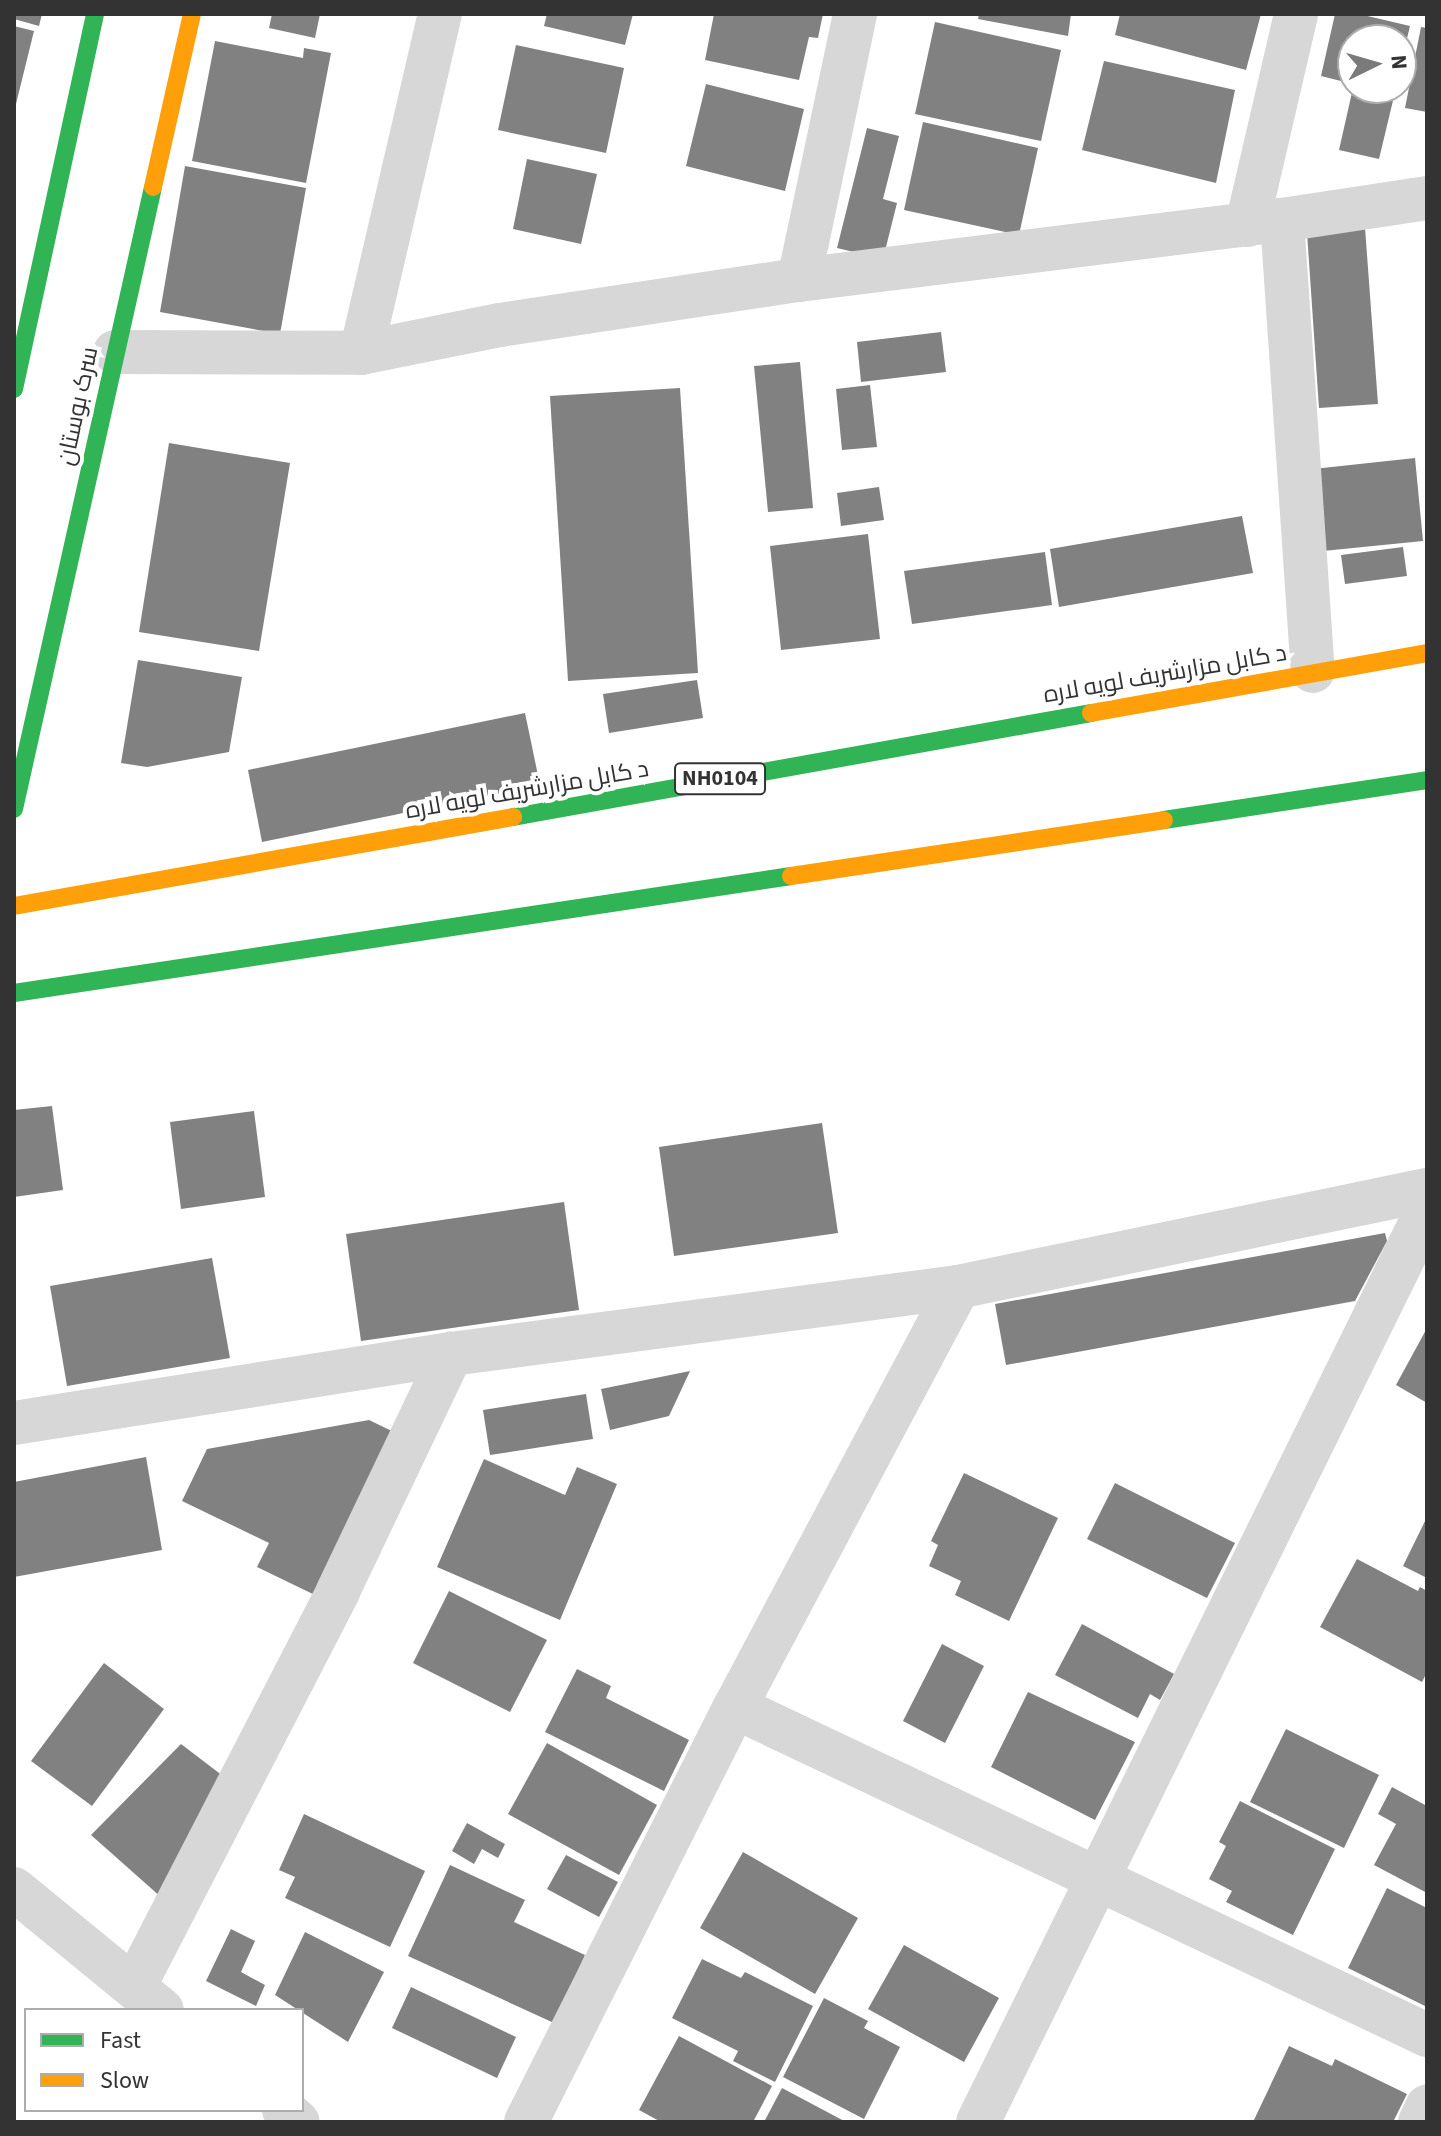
<!DOCTYPE html>
<html>
<head>
<meta charset="utf-8">
<style>
	body { margin:0 }
	#map { position:relative; width:1441px; height:2136px; overflow:hidden; background:#fff; font-family:"Source Sans 3",Cairo,sans-serif }
	div>[style] { position:absolute }
	.building>* { inset:0; background:#818181 }
	.street>* { height:44px; margin:-22px; padding:0 22px; transform-origin:22px; border-radius:22px; background:#d7d7d7 }
	.fast>* { height:18px; margin:-9px; padding:0 9px; transform-origin:9px; border-radius:9px; background:#30b455 }
	.slow>* { height:18px; margin:-9px; padding:0 9px; transform-origin:9px; border-radius:9px; background:#ff9f0a }
	span { translate:-50% -50%; white-space:nowrap; text-align:center; line-height:1.15; -webkit-text-stroke:8px #fff; paint-order:stroke }
	.shield-label span { padding:2px 6px; background:#fff; border:2px solid; border-radius:6px; -webkit-text-stroke-width:0 }
	.shield-label { font-size:22px; color:#333; font-weight:700 }
	.street-label { font-size:24px; color:#333 }
	.frame { position:absolute; inset:0; border:16px solid #333; pointer-events:none }
	.legend { position:absolute; left:24px; top:2008px; width:280px; height:104px; box-sizing:border-box; background:#fff; border:2px solid #adadad; margin:0; padding:10px 14px; list-style:none; font-size:24px; color:#333 }
	.legend li { display:flex; align-items:center; gap:16px; height:40px }
	.legend b { width:40px; border:2px solid #adadad }
	.north { position:absolute; left:1337px; top:24px; width:80px; height:80px; box-sizing:border-box; background:#fff; border:2px solid #adadad; border-radius:50%; rotate:85deg; font-size:22px; font-weight:700; line-height:32px; text-align:center; color:#333 }
	.north::after { content:''; display:block; margin:auto; width:28px; height:36px; background:#7a7a7a; clip-path:polygon(50% 0,100% 100%,50% 72%,0 100%) }
</style>
</head>
<body>
<div id="map">
	<div class="building">
		<div style="clip-path:polygon(14px 14px,42px 14px,39px 26px,14px 19px)"></div>
		<div style="clip-path:polygon(272px 14px,320px 14px,315px 38px,269px 28px)"></div>
		<div style="clip-path:polygon(547px 14px,633px 14px,625px 45px,544px 26px)"></div>
		<div style="clip-path:polygon(714px 14px,823px 14px,818px 38px,809px 37px,799px 80px,705px 60px)"></div>
		<div style="clip-path:polygon(979px 14px,1071px 14px,1068px 36px,978px 19px)"></div>
		<div style="clip-path:polygon(1120px 14px,1261px 14px,1246px 70px,1115px 35px)"></div>
		<div style="clip-path:polygon(1335px 14px,1359px 14px,1410px 26px,1402px 59px,1401px 40px,1353px 40px,1353px 84px,1321px 76px)"></div>
		<div style="clip-path:polygon(935px 22px,1061px 50px,1041px 141px,915px 114px)"></div>
		<div style="clip-path:polygon(14px 26px,34px 31px,15px 108px,14px 108px)"></div>
		<div style="clip-path:polygon(1421px 27px,1427px 28px,1427px 112px,1405px 108px)"></div>
		<div style="clip-path:polygon(215px 41px,303px 58px,304px 48px,331px 53px,306px 183px,192px 161px)"></div>
		<div style="clip-path:polygon(516px 45px,624px 68px,606px 153px,498px 130px)"></div>
		<div style="clip-path:polygon(1104px 61px,1235px 90px,1216px 183px,1082px 150px)"></div>
		<div style="clip-path:polygon(706px 84px,804px 109px,785px 191px,686px 166px)"></div>
		<div style="clip-path:polygon(1353px 88px,1396px 88px,1379px 159px,1339px 150px)"></div>
		<div style="clip-path:polygon(923px 122px,1038px 148px,1019px 235px,904px 210px)"></div>
		<div style="clip-path:polygon(867px 128px,899px 136px,883px 199px,897px 203px,883px 259px,837px 248px)"></div>
		<div style="clip-path:polygon(527px 159px,597px 174px,581px 244px,513px 229px)"></div>
		<div style="clip-path:polygon(185px 166px,306px 188px,280px 334px,160px 312px)"></div>
		<div style="clip-path:polygon(1364px 214px,1378px 404px,1319px 408px,1306px 218px)"></div>
		<div style="clip-path:polygon(941px 332px,946px 372px,861px 382px,857px 342px)"></div>
		<div style="clip-path:polygon(800px 362px,813px 508px,768px 512px,754px 366px)"></div>
		<div style="clip-path:polygon(870px 385px,877px 447px,842px 450px,836px 389px)"></div>
		<div style="clip-path:polygon(680px 388px,698px 673px,568px 681px,550px 396px)"></div>
		<div style="clip-path:polygon(169px 443px,290px 463px,259px 651px,139px 632px)"></div>
		<div style="clip-path:polygon(1415px 458px,1423px 541px,1313px 552px,1304px 470px)"></div>
		<div style="clip-path:polygon(879px 487px,884px 520px,841px 526px,837px 493px)"></div>
		<div style="clip-path:polygon(1242px 516px,1253px 573px,1059px 607px,1050px 549px)"></div>
		<div style="clip-path:polygon(868px 534px,880px 639px,781px 650px,770px 546px)"></div>
		<div style="clip-path:polygon(1403px 547px,1407px 576px,1345px 584px,1341px 555px)"></div>
		<div style="clip-path:polygon(1045px 552px,1052px 605px,912px 624px,904px 571px)"></div>
		<div style="clip-path:polygon(138px 660px,242px 677px,229px 752px,147px 767px,121px 763px)"></div>
		<div style="clip-path:polygon(697px 680px,703px 718px,609px 733px,603px 694px)"></div>
		<div style="clip-path:polygon(525px 713px,540px 785px,262px 842px,248px 770px)"></div>
		<div style="clip-path:polygon(52px 1106px,63px 1190px,14px 1197px,14px 1110px)"></div>
		<div style="clip-path:polygon(254px 1111px,265px 1197px,181px 1209px,170px 1122px)"></div>
		<div style="clip-path:polygon(822px 1123px,838px 1233px,674px 1256px,659px 1147px)"></div>
		<div style="clip-path:polygon(564px 1202px,579px 1310px,361px 1341px,346px 1234px)"></div>
		<div style="clip-path:polygon(1385px 1233px,1387px 1241px,1355px 1301px,1006px 1365px,995px 1304px)"></div>
		<div style="clip-path:polygon(212px 1258px,230px 1358px,67px 1386px,50px 1286px)"></div>
		<div style="clip-path:polygon(1427px 1328px,1427px 1403px,1396px 1385px)"></div>
		<div style="clip-path:polygon(690px 1371px,669px 1416px,610px 1430px,601px 1389px)"></div>
		<div style="clip-path:polygon(586px 1394px,593px 1439px,490px 1455px,483px 1410px)"></div>
		<div style="clip-path:polygon(369px 1420px,398px 1434px,319px 1597px,257px 1567px,269px 1543px,182px 1501px,207px 1449px)"></div>
		<div style="clip-path:polygon(146px 1457px,162px 1550px,14px 1577px,14px 1482px)"></div>
		<div style="clip-path:polygon(484px 1459px,565px 1495px,577px 1467px,617px 1484px,560px 1620px,437px 1567px)"></div>
		<div style="clip-path:polygon(964px 1473px,1058px 1518px,1009px 1621px,955px 1595px,961px 1581px,929px 1566px,938px 1545px,931px 1541px)"></div>
		<div style="clip-path:polygon(1115px 1483px,1235px 1543px,1207px 1598px,1087px 1539px)"></div>
		<div style="clip-path:polygon(1427px 1517px,1427px 1578px,1403px 1566px)"></div>
		<div style="clip-path:polygon(1357px 1559px,1418px 1591px,1420px 1587px,1427px 1591px,1427px 1672px,1422px 1682px,1320px 1627px)"></div>
		<div style="clip-path:polygon(449px 1591px,547px 1640px,510px 1712px,413px 1663px)"></div>
		<div style="clip-path:polygon(1082px 1624px,1174px 1674px,1160px 1700px,1150px 1694px,1138px 1718px,1055px 1675px)"></div>
		<div style="clip-path:polygon(942px 1644px,984px 1666px,945px 1743px,903px 1721px)"></div>
		<div style="clip-path:polygon(104px 1663px,164px 1709px,92px 1806px,31px 1761px)"></div>
		<div style="clip-path:polygon(577px 1669px,611px 1686px,606px 1698px,689px 1740px,664px 1791px,545px 1732px)"></div>
		<div style="clip-path:polygon(1028px 1692px,1135px 1742px,1095px 1820px,991px 1767px)"></div>
		<div style="clip-path:polygon(1286px 1729px,1379px 1775px,1344px 1848px,1250px 1802px)"></div>
		<div style="clip-path:polygon(547px 1743px,657px 1805px,619px 1875px,508px 1814px)"></div>
		<div style="clip-path:polygon(181px 1744px,223px 1776px,162px 1898px,91px 1835px)"></div>
		<div style="clip-path:polygon(1392px 1787px,1427px 1806px,1427px 1893px,1374px 1865px,1396px 1824px,1378px 1814px)"></div>
		<div style="clip-path:polygon(1240px 1801px,1335px 1849px,1293px 1935px,1226px 1902px,1232px 1891px,1209px 1879px,1226px 1846px,1219px 1842px)"></div>
		<div style="clip-path:polygon(304px 1814px,425px 1871px,390px 1947px,285px 1898px,295px 1877px,279px 1870px)"></div>
		<div style="clip-path:polygon(467px 1823px,505px 1844px,498px 1858px,482px 1849px,474px 1864px,452px 1851px)"></div>
		<div style="clip-path:polygon(743px 1852px,858px 1918px,815px 1994px,700px 1928px)"></div>
		<div style="clip-path:polygon(566px 1855px,618px 1882px,599px 1917px,547px 1889px)"></div>
		<div style="clip-path:polygon(450px 1865px,525px 1900px,514px 1922px,585px 1955px,554px 2023px,408px 1956px)"></div>
		<div style="clip-path:polygon(1387px 1888px,1427px 1908px,1427px 2007px,1348px 1968px)"></div>
		<div style="clip-path:polygon(231px 1929px,255px 1941px,241px 1972px,265px 1985px,256px 2006px,206px 1981px)"></div>
		<div style="clip-path:polygon(305px 1932px,384px 1972px,348px 2042px,275px 1995px)"></div>
		<div style="clip-path:polygon(904px 1945px,999px 1998px,964px 2062px,868px 2009px)"></div>
		<div style="clip-path:polygon(702px 1959px,741px 1978px,745px 1972px,813px 2006px,775px 2082px,733px 2061px,738px 2051px,672px 2018px)"></div>
		<div style="clip-path:polygon(411px 1987px,516px 2037px,497px 2078px,392px 2028px)"></div>
		<div style="clip-path:polygon(824px 1998px,868px 2021px,864px 2028px,900px 2047px,864px 2119px,783px 2077px)"></div>
		<div style="clip-path:polygon(679px 2036px,772px 2086px,753px 2122px,661px 2122px,639px 2110px)"></div>
		<div style="clip-path:polygon(1289px 2046px,1332px 2066px,1335px 2059px,1407px 2094px,1393px 2122px,1253px 2122px)"></div>
		<div style="clip-path:polygon(782px 2088px,846px 2122px,764px 2122px)"></div>
	</div>
	<div class="street">
		<div style="left:1282px;top:220px;width:452px;rotate:86.1deg"></div>
		<div style="left:1247px;top:225px;width:217px;rotate:-76.9deg"></div>
		<div style="left:799px;top:280px;width:272px;rotate:-78.1deg"></div>
		<div style="left:115px;top:352px;width:246px;rotate:0.2deg"></div>
		<div style="left:361px;top:353px;width:142px;rotate:-11.4deg"></div>
		<div style="left:500px;top:325px;width:302px;rotate:-8.6deg"></div>
		<div style="left:799px;top:280px;width:487px;rotate:-7.1deg"></div>
		<div style="left:1282px;top:220px;width:147px;rotate:-8.6deg"></div>
		<div style="left:361px;top:353px;width:348px;rotate:-76.9deg"></div>
		<div style="left:14px;top:1423px;width:442px;rotate:-9deg"></div>
		<div style="left:451px;top:1354px;width:511px;rotate:-7.53deg"></div>
		<div style="left:958px;top:1287px;width:479px;rotate:-11.7deg"></div>
		<div style="left:735px;top:1707px;width:766px;rotate:25.36deg"></div>
		<div style="left:14px;top:1889px;width:191px;rotate:39.3deg"></div>
		<div style="left:134px;top:1987px;width:445px;rotate:-62.7deg"></div>
		<div style="left:338px;top:1591px;width:263px;rotate:-64.5deg"></div>
		<div style="left:284px;top:2110px;width:18px;rotate:41deg"></div>
		<div style="left:526px;top:2122px;width:465px;rotate:-63.3deg"></div>
		<div style="left:735px;top:1707px;width:476px;rotate:-62deg"></div>
		<div style="left:978px;top:2122px;width:1017px;rotate:-63.79deg"></div>
		<div style="left:1420px;top:2122px;width:17px;rotate:-65deg"></div>
	</div>
	<div class="fast">
		<div style="left:14px;top:389px;width:384px;rotate:-77.8deg"></div>
		<div style="left:14px;top:809px;width:637px;rotate:-77.4deg"></div>
		<div style="left:513px;top:817px;width:587px;rotate:-10.2deg"></div>
		<div style="left:1164px;top:820px;width:266px;rotate:-8.6deg"></div>
		<div style="left:14px;top:993px;width:786px;rotate:-8.56deg"></div>
	</div>
	<div class="slow">
		<div style="left:153px;top:187px;width:177px;rotate:-77.3deg"></div>
		<div style="left:1091px;top:713px;width:341px;rotate:-10.1deg"></div>
		<div style="left:791px;top:876px;width:377px;rotate:-8.5deg"></div>
		<div style="left:14px;top:906px;width:507px;rotate:-10.11deg"></div>
	</div>
	<div class="shield-label">
		<span style="left:720px;top:779px">NH0104</span>
	</div>
	<div class="street-label">
		<span style="left:78px;top:406px;rotate:-78deg">سرک بوستان</span>
		<span style="left:1165px;top:674px;rotate:-10deg">د کابل مزارشریف لویه لاره</span>
		<span style="left:527px;top:790px;rotate:-10deg">د کابل مزارشریف لویه لاره</span>
	</div>
	<div class="frame"></div>
	<ul class="legend">
	<li><b style="height:10px;background:#30b455"></b>Fast</li>
	<li><b style="height:10px;background:#ff9f0a"></b>Slow</li>
	</ul>
	<div class="north">N</div>
</div>
</body>
</html>
